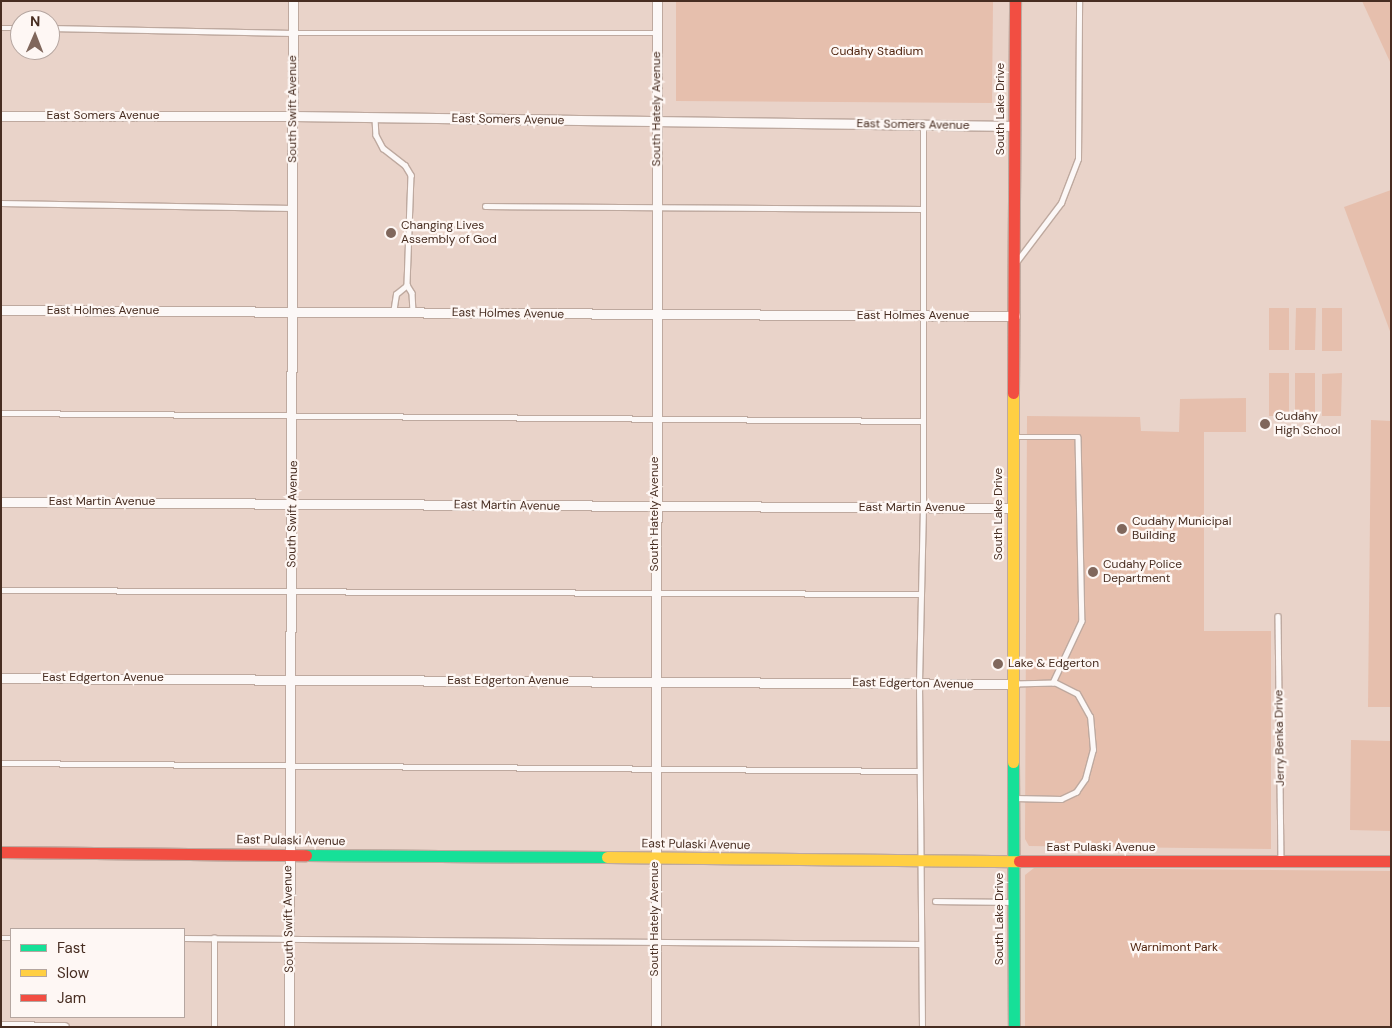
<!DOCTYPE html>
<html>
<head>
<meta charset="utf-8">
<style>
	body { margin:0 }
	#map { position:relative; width:1392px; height:1028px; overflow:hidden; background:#e9d3c9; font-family:"DM Sans",sans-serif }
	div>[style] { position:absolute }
	.green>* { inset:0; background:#e6bfad }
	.roads { filter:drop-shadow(1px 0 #bea99f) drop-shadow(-1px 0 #bea99f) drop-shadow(0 1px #bea99f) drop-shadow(0 -1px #bea99f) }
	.lane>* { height:4.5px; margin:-2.25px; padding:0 2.25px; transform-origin:2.25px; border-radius:2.25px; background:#fcf8f7 }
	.street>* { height:9px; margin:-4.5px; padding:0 4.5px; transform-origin:4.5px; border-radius:4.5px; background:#fcf8f7 }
	.fast>* { height:11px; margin:-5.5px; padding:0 5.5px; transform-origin:5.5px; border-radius:5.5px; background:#16e098 }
	.slow>* { height:11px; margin:-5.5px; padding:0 5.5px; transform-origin:5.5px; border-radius:5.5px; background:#ffcf43 }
	.jam>* { height:11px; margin:-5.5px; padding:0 5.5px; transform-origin:5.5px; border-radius:5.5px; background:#f24e42 }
	.dots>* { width:14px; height:14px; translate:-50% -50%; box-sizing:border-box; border:2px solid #fef7f4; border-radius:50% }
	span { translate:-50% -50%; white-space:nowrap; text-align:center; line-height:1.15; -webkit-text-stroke:4.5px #fef7f4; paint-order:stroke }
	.park-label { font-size:12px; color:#50250f }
	.street-label { font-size:12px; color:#472d21 }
	.poi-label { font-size:12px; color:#472d21 }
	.left { translate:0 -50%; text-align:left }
	.frame { position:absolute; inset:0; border:2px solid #472d21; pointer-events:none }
	.legend { position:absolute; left:10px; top:928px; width:175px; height:90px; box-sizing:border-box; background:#fef7f4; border:1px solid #b5a6a0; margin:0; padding:6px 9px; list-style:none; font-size:15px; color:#472d21 }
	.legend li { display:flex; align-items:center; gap:10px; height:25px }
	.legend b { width:25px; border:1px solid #b5a6a0 }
	.north { position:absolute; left:10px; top:10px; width:50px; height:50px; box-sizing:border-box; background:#fef7f4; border:1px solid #b5a6a0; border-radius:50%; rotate:1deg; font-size:14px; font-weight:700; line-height:20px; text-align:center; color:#472d21 }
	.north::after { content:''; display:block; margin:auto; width:18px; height:22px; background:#80675c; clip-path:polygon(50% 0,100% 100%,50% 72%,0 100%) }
</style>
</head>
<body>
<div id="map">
	<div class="green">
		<div style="clip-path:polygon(676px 1px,993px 1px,992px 103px,676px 101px)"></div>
		<div style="clip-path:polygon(1362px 1px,1391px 1px,1391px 64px)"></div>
		<div style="clip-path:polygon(1391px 190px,1391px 334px,1344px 207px)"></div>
		<div style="clip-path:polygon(1269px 308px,1289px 308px,1289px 350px,1269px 350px)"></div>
		<div style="clip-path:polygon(1296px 308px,1316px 308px,1315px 350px,1295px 350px)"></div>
		<div style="clip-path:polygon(1322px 308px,1342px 308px,1342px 351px,1322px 351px)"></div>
		<div style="clip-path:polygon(1269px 373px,1289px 373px,1289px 416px,1269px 416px)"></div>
		<div style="clip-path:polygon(1295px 373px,1315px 373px,1315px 416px,1295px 416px)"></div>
		<div style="clip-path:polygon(1342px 373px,1341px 416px,1322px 416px,1322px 374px)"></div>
		<div style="clip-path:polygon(1246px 398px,1246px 432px,1204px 432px,1204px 631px,1271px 631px,1271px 849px,1029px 846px,1025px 839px,1027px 416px,1140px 417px,1141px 431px,1179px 432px,1180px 399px)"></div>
		<div style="clip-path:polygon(1371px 420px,1391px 421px,1391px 707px,1368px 707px)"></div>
		<div style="clip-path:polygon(1351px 740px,1391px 741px,1391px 831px,1350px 830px)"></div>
		<div style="clip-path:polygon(1034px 868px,1391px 871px,1391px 1027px,1025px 1027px,1025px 875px)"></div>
	</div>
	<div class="roads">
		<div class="lane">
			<div style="left:1px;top:28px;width:19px"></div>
			<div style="left:50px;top:28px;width:243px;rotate:1.2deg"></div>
			<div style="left:293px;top:33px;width:364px"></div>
			<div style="left:375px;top:118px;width:17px;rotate:87deg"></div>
			<div style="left:376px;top:135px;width:15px;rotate:62deg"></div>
			<div style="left:383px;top:148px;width:28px;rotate:38deg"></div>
			<div style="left:405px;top:165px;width:12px;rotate:59deg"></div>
			<div style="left:411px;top:175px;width:110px;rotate:92.1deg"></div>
			<div style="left:407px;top:285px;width:9px;rotate:58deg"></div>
			<div style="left:412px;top:293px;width:20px;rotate:87deg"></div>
			<div style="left:1px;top:203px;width:291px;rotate:1deg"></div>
			<div style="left:485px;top:206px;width:438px;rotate:0.4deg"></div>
			<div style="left:1017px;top:261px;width:73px;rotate:-52.8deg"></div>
			<div style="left:1061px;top:203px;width:47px;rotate:-68.9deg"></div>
			<div style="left:1078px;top:159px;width:158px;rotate:-89.6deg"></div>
			<div style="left:393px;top:313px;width:19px;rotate:-81deg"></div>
			<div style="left:396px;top:294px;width:14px;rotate:-39deg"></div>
			<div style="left:1px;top:413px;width:922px;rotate:0.5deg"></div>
			<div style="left:1014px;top:437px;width:64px"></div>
			<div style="left:1078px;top:437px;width:184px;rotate:88.8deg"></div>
			<div style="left:1082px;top:621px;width:68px;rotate:115.1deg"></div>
			<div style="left:1px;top:590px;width:920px;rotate:0.25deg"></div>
			<div style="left:1278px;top:616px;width:244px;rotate:89.3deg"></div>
			<div style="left:1px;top:763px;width:918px;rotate:0.5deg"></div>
			<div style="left:1014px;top:798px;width:47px;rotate:1.2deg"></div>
			<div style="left:1061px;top:799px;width:17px;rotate:-25deg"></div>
			<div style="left:1076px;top:792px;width:16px;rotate:-55deg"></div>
			<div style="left:1085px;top:779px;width:30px;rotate:-75deg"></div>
			<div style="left:1093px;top:750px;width:33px;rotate:-95deg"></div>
			<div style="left:1090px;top:717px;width:26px;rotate:-119deg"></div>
			<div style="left:1077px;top:694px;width:25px;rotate:-153deg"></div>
			<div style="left:1055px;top:683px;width:40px;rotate:178.6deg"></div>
			<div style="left:935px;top:901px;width:77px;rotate:0.7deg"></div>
			<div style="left:1px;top:938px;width:10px"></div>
			<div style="left:184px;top:938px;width:736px;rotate:0.47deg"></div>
			<div style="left:214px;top:1027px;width:89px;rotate:-90deg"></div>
			<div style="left:922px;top:1027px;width:344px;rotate:-90.5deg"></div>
			<div style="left:919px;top:683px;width:175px;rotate:-88.7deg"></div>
			<div style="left:923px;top:508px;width:383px;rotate:-90deg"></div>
		</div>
		<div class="street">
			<div style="left:1px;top:116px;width:292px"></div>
			<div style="left:293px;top:116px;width:722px;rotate:0.79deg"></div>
			<div style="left:1px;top:310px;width:1014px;rotate:0.34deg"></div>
			<div style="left:1px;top:502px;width:1011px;rotate:0.34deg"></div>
			<div style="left:1px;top:678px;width:1014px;rotate:0.34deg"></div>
			<div style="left:1px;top:1026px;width:63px;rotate:0.9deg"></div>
			<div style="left:289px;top:1027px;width:1026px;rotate:-89.78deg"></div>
			<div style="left:656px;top:1027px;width:1026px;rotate:-89.94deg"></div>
		</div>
		<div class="fast">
			<div style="left:1013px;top:762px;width:265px;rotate:89.8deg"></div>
			<div style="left:306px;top:855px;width:301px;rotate:0.4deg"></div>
		</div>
		<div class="slow">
			<div style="left:1013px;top:393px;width:369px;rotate:90deg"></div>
			<div style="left:607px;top:857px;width:412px;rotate:0.6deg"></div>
		</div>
		<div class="jam">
			<div style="left:1013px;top:393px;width:392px;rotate:-89.7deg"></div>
			<div style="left:1px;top:852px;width:305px;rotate:0.6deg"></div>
			<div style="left:1019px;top:861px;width:372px"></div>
		</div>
	</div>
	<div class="dots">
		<div style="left:391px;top:233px;background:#80675c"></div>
		<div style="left:1265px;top:424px;background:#80675c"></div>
		<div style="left:1122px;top:529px;background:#80675c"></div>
		<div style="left:1093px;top:572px;background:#80675c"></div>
		<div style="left:998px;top:664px;background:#80675c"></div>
	</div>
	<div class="park-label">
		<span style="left:877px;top:52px">Cudahy Stadium</span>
		<span style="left:1174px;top:948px">Warnimont Park</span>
	</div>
	<div class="street-label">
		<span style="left:293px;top:109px;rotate:-90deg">South Swift Avenue</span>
		<span style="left:657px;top:109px;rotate:-90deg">South Hately Avenue</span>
		<span style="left:1001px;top:109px;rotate:-90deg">South Lake Drive</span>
		<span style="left:103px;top:116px">East Somers Avenue</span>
		<span style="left:508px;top:120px;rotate:1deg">East Somers Avenue</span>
		<span style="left:913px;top:125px;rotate:1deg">East Somers Avenue</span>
		<span style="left:103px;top:311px">East Holmes Avenue</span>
		<span style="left:508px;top:314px;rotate:1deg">East Holmes Avenue</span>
		<span style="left:913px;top:316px">East Holmes Avenue</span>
		<span style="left:102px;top:502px">East Martin Avenue</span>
		<span style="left:507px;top:506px;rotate:1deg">East Martin Avenue</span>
		<span style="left:912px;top:508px">East Martin Avenue</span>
		<span style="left:293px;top:514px;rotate:-89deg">South Swift Avenue</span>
		<span style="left:655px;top:514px;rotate:-90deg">South Hately Avenue</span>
		<span style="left:999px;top:514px;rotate:-90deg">South Lake Drive</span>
		<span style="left:103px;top:678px">East Edgerton Avenue</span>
		<span style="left:508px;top:681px">East Edgerton Avenue</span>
		<span style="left:913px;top:684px;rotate:1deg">East Edgerton Avenue</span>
		<span style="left:1280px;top:738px;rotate:-91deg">Jerry Benka Drive</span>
		<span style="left:291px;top:841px;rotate:1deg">East Pulaski Avenue</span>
		<span style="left:696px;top:845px;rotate:1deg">East Pulaski Avenue</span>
		<span style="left:1101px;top:848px">East Pulaski Avenue</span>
		<span style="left:289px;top:919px;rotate:-91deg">South Swift Avenue</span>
		<span style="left:655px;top:919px;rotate:-90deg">South Hately Avenue</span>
		<span style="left:1000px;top:919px;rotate:-90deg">South Lake Drive</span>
	</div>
	<div class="poi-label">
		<span class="left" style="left:401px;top:233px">Changing Lives<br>Assembly of God</span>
		<span class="left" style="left:1275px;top:424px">Cudahy<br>High School</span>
		<span class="left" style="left:1132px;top:529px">Cudahy Municipal<br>Building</span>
		<span class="left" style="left:1103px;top:572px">Cudahy Police<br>Department</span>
		<span class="left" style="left:1008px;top:664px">Lake &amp; Edgerton</span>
	</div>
	<div class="frame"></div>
	<ul class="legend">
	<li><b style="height:6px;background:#16e098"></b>Fast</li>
	<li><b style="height:6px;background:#ffcf43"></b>Slow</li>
	<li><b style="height:6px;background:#f24e42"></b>Jam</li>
	</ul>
	<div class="north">N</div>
</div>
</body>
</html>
